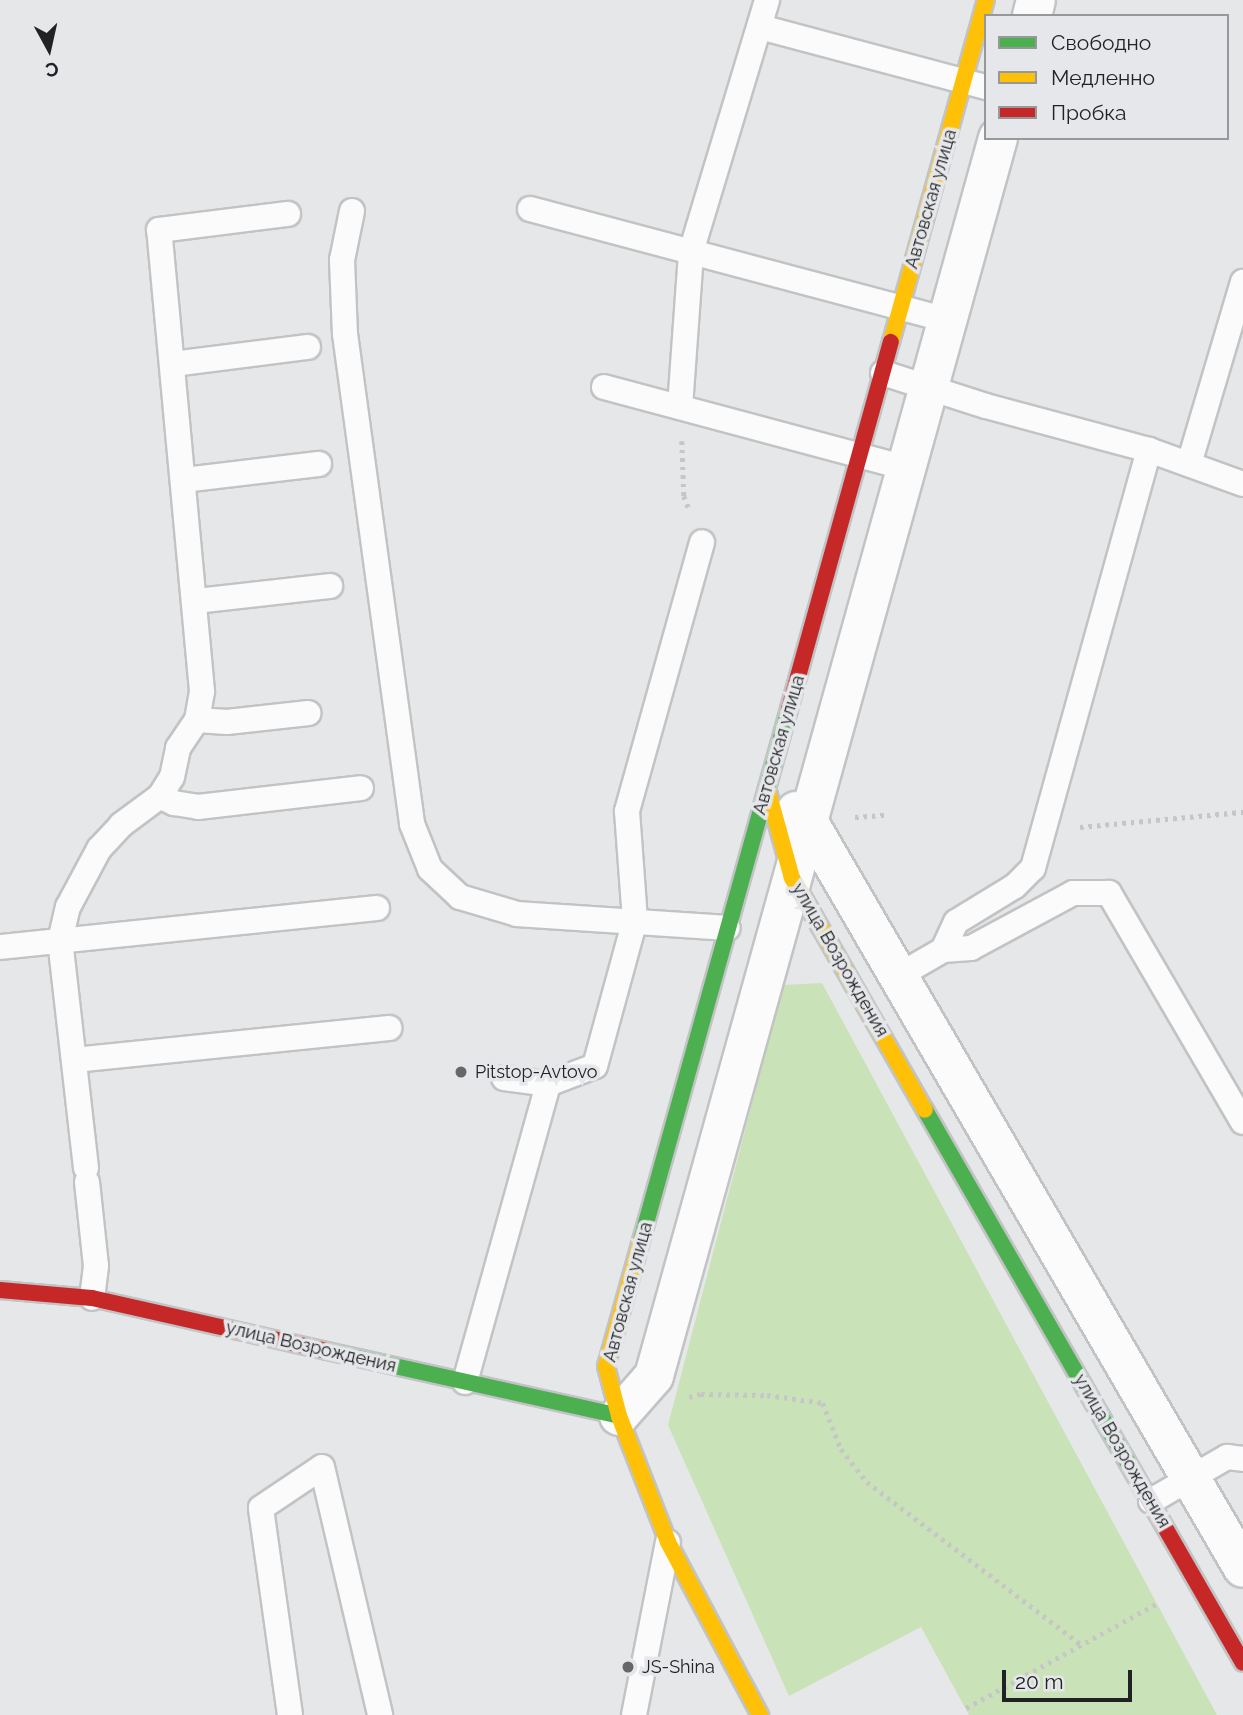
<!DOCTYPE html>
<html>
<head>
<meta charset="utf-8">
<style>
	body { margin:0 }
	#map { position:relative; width:1243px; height:1715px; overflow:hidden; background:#e6e7e9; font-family:Raleway,sans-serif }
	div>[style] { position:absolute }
	.green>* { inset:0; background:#cae2b8 }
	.path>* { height:4.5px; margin-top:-2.25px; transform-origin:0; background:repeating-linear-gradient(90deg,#c6c6c7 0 3.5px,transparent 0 8.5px) }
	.roads { filter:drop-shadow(2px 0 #c2c3c4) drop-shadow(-2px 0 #c2c3c4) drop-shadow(0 2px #c2c3c4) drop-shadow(0 -2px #c2c3c4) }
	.lane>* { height:24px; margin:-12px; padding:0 12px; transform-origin:12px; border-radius:12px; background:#fbfbfc }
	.street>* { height:38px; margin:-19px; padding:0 19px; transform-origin:19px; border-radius:19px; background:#fbfbfc }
	.fast>* { height:16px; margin:-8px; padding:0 8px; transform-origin:8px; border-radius:8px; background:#4caf50 }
	.slow>* { height:16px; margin:-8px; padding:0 8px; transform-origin:8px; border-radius:8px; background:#ffc107 }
	.jam>* { height:16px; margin:-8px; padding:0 8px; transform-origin:8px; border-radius:8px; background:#c62828 }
	.dots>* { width:19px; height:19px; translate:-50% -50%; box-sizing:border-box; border:4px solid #e5e7ea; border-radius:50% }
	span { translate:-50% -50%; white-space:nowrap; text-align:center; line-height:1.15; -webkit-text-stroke:7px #e5e7ea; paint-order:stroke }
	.street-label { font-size:18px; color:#212223 }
	.poi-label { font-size:18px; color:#212223 }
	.left { translate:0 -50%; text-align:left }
	.legend { position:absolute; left:984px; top:14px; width:245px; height:126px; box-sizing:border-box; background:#e5e7ea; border:2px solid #97989a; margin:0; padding:9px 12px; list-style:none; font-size:21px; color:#212223 }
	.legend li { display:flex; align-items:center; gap:14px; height:35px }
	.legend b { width:35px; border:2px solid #97989a }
	.north { position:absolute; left:14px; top:14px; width:70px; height:70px; -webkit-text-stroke:5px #e5e7ea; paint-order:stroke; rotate:172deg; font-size:19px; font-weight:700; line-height:28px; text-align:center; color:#212223 }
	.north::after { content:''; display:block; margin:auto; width:24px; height:32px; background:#212223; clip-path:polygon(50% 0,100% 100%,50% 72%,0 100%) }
	.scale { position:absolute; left:1002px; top:1670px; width:130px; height:32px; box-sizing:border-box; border:4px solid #212223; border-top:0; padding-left:9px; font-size:21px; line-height:24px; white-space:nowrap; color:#212223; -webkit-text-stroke:5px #e5e7ea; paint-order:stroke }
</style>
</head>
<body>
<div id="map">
	<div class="green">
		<div style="clip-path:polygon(822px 983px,1217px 1715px,969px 1715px,921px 1627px,789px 1696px,668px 1425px,783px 985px)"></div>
	</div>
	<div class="path">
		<div style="left:682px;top:441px;width:55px;rotate:87.9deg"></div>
		<div style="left:684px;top:496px;width:17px;rotate:69deg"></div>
		<div style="left:855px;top:817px;width:31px;rotate:-4deg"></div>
		<div style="left:1080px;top:827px;width:164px;rotate:-5.3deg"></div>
		<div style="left:689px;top:1397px;width:12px;rotate:-14deg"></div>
		<div style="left:701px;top:1394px;width:66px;rotate:0.9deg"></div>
		<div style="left:767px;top:1395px;width:57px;rotate:8.1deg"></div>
		<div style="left:823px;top:1403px;width:49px;rotate:68.6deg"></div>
		<div style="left:841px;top:1449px;width:42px;rotate:51.8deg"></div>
		<div style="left:867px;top:1482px;width:270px;rotate:37.2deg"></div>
		<div style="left:966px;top:1708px;width:221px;rotate:-28.7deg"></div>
	</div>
	<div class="roads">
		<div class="lane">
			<div style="left:760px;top:27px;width:234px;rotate:14.9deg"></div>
			<div style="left:530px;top:209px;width:432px;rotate:14.9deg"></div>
			<div style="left:352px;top:211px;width:50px;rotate:101.5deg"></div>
			<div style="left:342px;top:260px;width:74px;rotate:87.7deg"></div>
			<div style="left:345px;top:334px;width:495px;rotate:82.2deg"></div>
			<div style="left:412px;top:824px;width:48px;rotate:68.2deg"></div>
			<div style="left:430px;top:869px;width:41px;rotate:43deg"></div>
			<div style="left:460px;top:897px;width:59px;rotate:16.6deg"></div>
			<div style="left:517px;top:914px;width:211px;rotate:3.8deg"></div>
			<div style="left:173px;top:364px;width:136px;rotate:-7.2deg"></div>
			<div style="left:883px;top:373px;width:108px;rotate:17.8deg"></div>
			<div style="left:986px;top:406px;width:169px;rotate:15.1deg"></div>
			<div style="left:1149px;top:450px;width:100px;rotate:19.9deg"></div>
			<div style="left:604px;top:387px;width:313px;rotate:15deg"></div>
			<div style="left:680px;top:407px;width:155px;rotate:-85.9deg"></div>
			<div style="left:691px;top:252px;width:263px;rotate:-73.2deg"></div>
			<div style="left:1189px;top:464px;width:190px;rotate:-73.5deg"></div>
			<div style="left:184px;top:480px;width:136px;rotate:-6.8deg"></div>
			<div style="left:196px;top:601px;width:135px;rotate:-6.4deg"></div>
			<div style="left:197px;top:720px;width:30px;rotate:4deg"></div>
			<div style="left:227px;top:722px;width:82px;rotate:-6.3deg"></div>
			<div style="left:160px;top:796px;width:16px;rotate:27deg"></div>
			<div style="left:174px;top:803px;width:24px;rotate:9deg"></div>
			<div style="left:198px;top:807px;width:164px;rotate:-6.6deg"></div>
			<div style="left:0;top:947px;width:379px;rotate:-5.9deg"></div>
			<div style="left:943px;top:950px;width:28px;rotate:-4deg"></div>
			<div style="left:971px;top:948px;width:116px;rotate:-28.3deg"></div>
			<div style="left:1073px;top:893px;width:36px"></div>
			<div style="left:1109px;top:893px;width:265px;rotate:59.7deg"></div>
			<div style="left:898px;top:976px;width:52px;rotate:-30deg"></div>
			<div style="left:943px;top:950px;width:31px;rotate:-65deg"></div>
			<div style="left:956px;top:922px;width:69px;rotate:-31.4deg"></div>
			<div style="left:1015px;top:886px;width:25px;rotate:-45deg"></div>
			<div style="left:1033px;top:868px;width:434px;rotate:-74.5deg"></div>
			<div style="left:74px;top:1060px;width:317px;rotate:-5.8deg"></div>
			<div style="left:504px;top:1078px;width:44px;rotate:7.8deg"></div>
			<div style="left:548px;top:1084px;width:50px;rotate:-21deg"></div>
			<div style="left:595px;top:1066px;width:151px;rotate:-74.7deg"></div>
			<div style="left:635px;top:920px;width:109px;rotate:-94.2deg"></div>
			<div style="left:627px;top:811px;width:279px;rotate:-74.4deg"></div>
			<div style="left:86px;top:1168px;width:228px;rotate:-96.5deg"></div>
			<div style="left:60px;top:941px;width:35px;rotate:-77deg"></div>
			<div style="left:68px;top:907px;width:66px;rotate:-61.9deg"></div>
			<div style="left:99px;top:849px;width:33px;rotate:-47deg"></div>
			<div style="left:121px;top:825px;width:49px;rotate:-36.6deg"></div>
			<div style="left:160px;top:796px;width:22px;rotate:-58deg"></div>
			<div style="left:172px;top:777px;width:30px;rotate:-78deg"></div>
			<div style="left:178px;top:748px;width:34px;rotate:-56deg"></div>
			<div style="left:197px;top:720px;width:29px;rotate:-80deg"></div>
			<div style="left:202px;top:691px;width:463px;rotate:-95.3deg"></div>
			<div style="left:159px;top:230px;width:130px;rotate:-7.1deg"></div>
			<div style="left:87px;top:1182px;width:84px;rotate:83.9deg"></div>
			<div style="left:96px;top:1266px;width:32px;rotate:97deg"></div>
			<div style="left:465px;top:1382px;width:309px;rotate:-74.4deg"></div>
			<div style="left:1151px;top:1501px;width:88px;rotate:-30.1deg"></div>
			<div style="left:1227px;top:1457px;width:16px;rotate:7deg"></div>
			<div style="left:290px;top:1715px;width:209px;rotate:-98deg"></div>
			<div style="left:261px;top:1508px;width:73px;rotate:-33.9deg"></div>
			<div style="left:322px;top:1467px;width:255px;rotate:76.8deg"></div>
			<div style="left:634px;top:1715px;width:176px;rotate:-78.9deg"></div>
		</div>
		<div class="street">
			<div style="left:1032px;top:16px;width:16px;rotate:-76deg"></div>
			<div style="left:796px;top:811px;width:16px;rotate:40deg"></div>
			<div style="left:808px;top:821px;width:864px;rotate:59.79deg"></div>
			<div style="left:619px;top:1416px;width:53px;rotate:-48.8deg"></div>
			<div style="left:654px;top:1376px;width:1285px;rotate:-74.47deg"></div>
		</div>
		<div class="fast">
			<div style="left:925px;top:1110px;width:439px;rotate:60.1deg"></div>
			<div style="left:641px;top:1241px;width:552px;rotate:-74.45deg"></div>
			<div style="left:327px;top:1351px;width:299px;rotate:12.5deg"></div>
		</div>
		<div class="slow">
			<div style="left:891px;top:342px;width:355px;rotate:-74.5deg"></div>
			<div style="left:767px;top:788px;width:93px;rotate:74.5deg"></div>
			<div style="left:792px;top:878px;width:267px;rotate:60.2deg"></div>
			<div style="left:641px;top:1241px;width:130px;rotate:105.6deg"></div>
			<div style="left:606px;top:1366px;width:52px;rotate:75.4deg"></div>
			<div style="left:619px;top:1416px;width:135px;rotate:68.7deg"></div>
			<div style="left:668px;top:1542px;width:196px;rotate:62deg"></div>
		</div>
		<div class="jam">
			<div style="left:789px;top:709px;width:381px;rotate:-74.5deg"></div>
			<div style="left:0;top:1290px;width:92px;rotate:5deg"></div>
			<div style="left:92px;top:1298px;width:241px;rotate:12.7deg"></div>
			<div style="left:1144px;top:1491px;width:198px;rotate:60.1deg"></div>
		</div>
	</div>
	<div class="dots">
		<div style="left:461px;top:1072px;background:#666768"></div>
		<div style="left:628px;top:1667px;background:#666768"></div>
	</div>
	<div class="street-label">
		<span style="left:931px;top:199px;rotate:-74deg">Автовская улица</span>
		<span style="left:779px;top:745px;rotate:-74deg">Автовская улица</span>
		<span style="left:840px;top:960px;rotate:60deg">улица Возрождения</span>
		<span style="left:628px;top:1292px;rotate:-75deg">Автовская улица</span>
		<span style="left:311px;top:1347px;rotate:13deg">улица Возрождения</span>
		<span style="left:1122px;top:1451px;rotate:60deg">улица Возрождения</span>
	</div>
	<div class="poi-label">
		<span class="left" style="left:475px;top:1072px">Pitstop-Avtovo</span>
		<span class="left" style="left:642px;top:1667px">JS-Shina</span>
	</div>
	<ul class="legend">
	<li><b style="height:9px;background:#4caf50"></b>Свободно</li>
	<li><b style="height:9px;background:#ffc107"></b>Медленно</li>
	<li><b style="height:9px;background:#c62828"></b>Пробка</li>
	</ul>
	<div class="north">С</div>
	<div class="scale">20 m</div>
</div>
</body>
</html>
